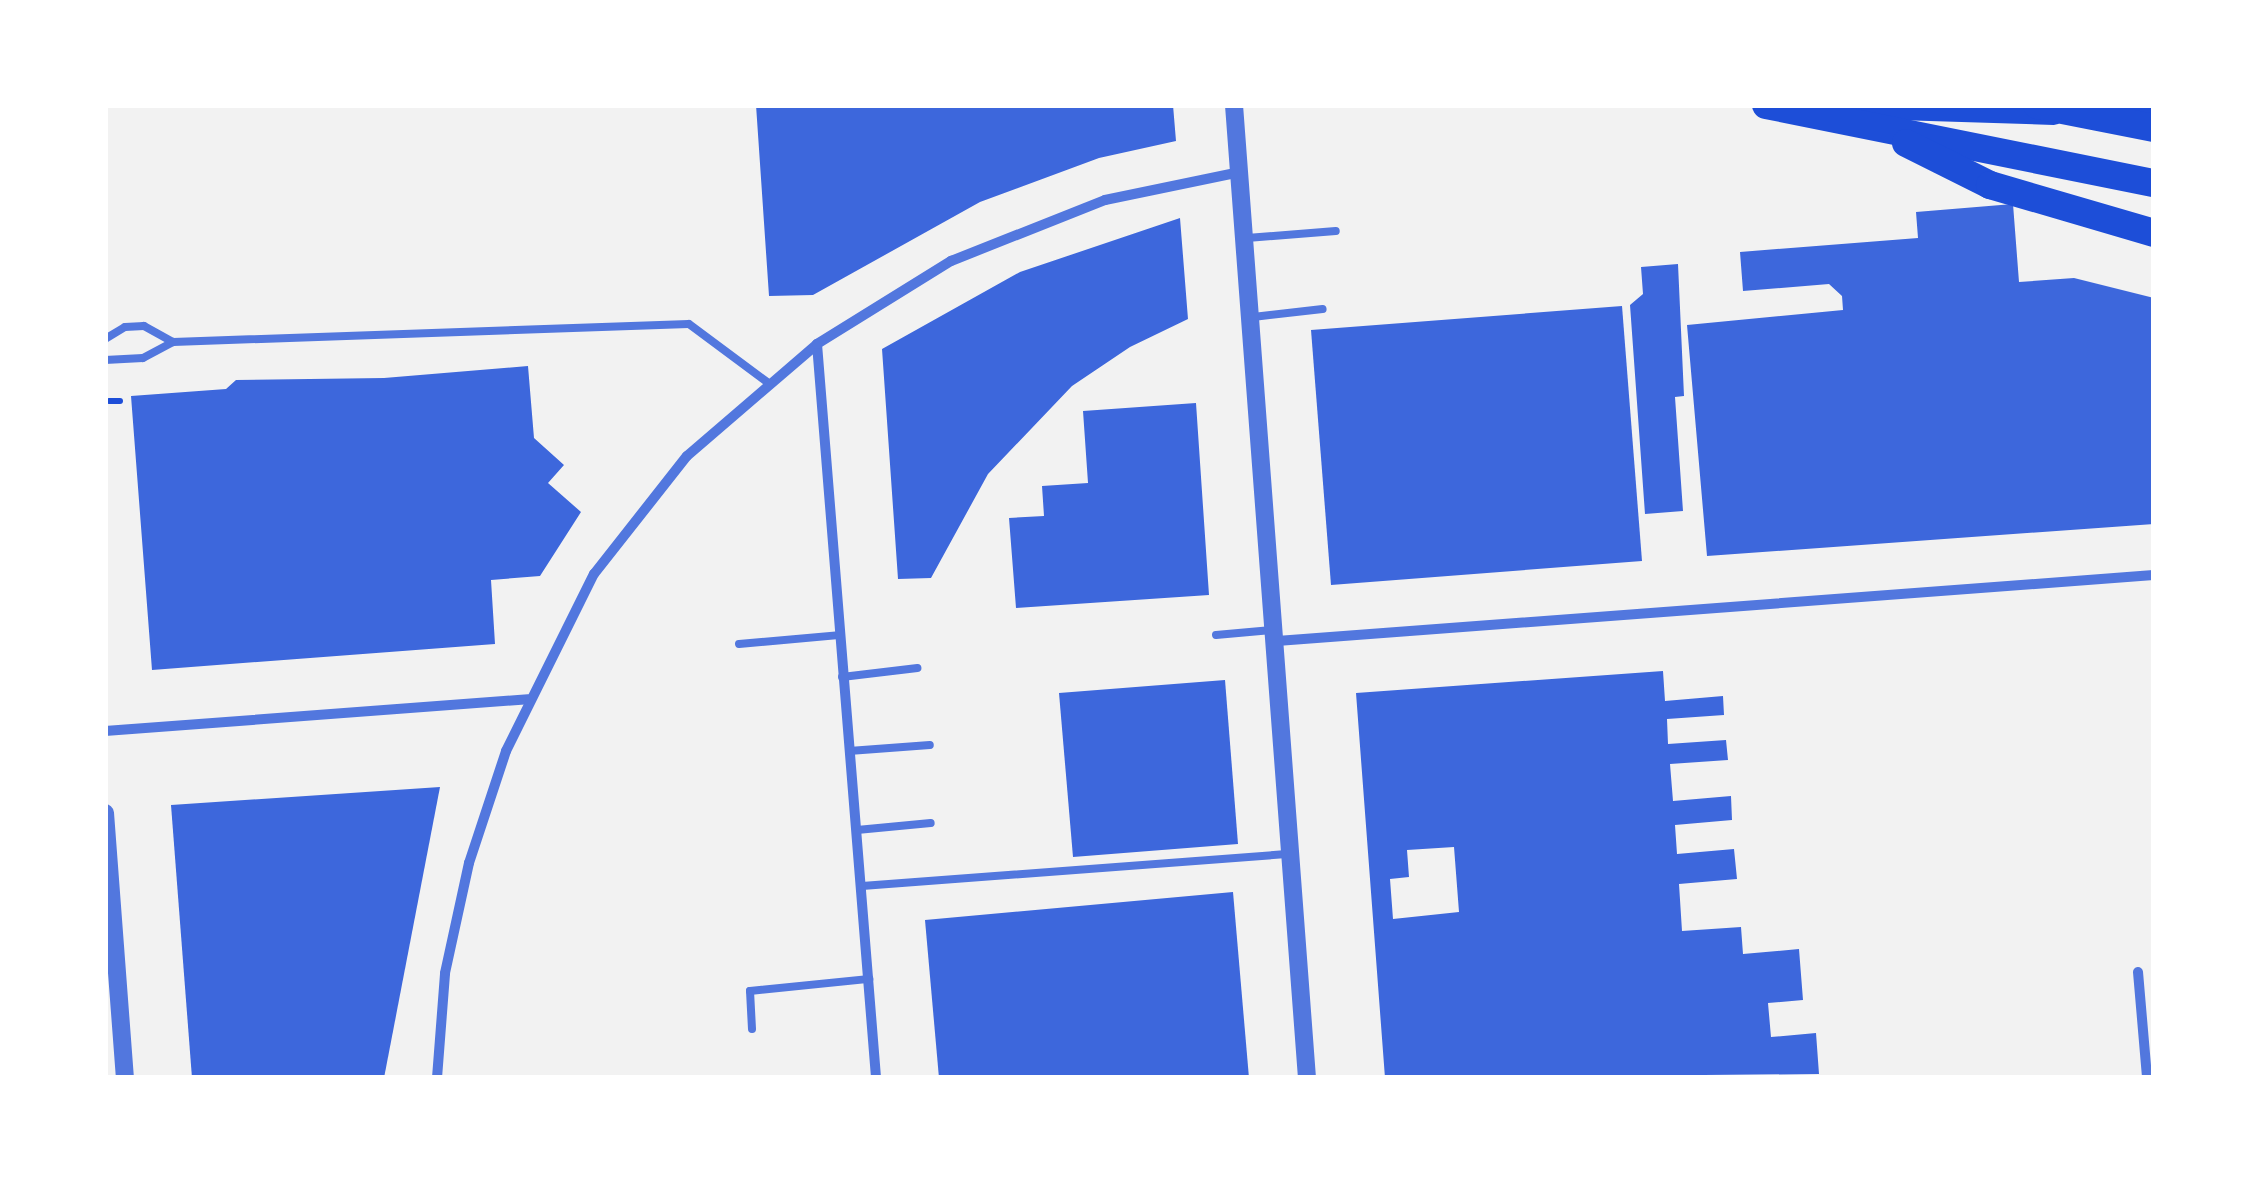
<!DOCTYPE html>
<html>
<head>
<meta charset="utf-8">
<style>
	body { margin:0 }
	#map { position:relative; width:2259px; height:1183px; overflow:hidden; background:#f2f2f2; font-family:"Open Sans",sans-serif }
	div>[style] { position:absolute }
	.building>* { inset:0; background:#3d67dc }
	.path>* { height:6px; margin:-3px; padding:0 3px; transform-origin:3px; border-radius:3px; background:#1d4ed8 }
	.service>* { height:8px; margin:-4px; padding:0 4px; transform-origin:4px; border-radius:4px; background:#5277de }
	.minor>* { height:10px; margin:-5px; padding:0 5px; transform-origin:5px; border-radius:5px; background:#5277de }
	.tertiary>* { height:18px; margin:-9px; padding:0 9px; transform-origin:9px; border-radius:9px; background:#5277de }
	.secondary>* { height:20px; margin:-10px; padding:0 10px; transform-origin:10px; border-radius:10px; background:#1d4ed8 }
	.motorway>* { height:28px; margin:-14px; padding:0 14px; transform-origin:14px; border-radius:14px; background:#1d4ed8 }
	span { translate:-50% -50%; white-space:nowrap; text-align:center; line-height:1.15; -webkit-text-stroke:9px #fff; paint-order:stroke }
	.frame { position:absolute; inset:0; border:108px solid #fff; pointer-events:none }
</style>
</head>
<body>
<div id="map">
	<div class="building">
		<div style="clip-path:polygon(756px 105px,1173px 105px,1176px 141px,1099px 158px,980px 202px,813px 295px,769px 296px)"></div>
		<div style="clip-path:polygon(2013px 204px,2019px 282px,2074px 278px,2154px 298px,2154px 524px,1707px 556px,1687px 325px,1843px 310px,1842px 296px,1829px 284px,1743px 291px,1740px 252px,1918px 238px,1916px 212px)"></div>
		<div style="clip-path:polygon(1180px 218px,1188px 319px,1130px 347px,1072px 386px,988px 474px,931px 578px,898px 579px,882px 349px,1020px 272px)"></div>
		<div style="clip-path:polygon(1678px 264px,1684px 396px,1675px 397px,1683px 511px,1645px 514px,1630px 305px,1643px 294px,1641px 267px)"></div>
		<div style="clip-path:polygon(1622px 306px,1642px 561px,1331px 585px,1311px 330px)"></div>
		<div style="clip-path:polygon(528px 366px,534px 438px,564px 465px,548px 483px,581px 512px,540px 576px,491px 580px,495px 644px,152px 670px,131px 396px,226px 389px,236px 380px,384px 378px)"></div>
		<div style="clip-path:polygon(1196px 403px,1209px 595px,1016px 608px,1009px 518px,1044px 516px,1042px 486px,1088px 483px,1083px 411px)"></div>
		<div style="clip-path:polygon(evenodd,1663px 671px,1665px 701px,1723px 696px,1724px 715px,1667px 719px,1668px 744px,1726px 740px,1728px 760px,1670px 764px,1673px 801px,1731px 796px,1732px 820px,1675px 825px,1677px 854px,1734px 849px,1737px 879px,1679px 884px,1682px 931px,1741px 927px,1743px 954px,1799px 949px,1803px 1000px,1768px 1003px,1771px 1037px,1816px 1033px,1819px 1074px,1385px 1078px,1356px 693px,1663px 671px,1454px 847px,1459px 912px,1393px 919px,1390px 879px,1409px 877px,1407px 850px,1454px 847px)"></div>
		<div style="clip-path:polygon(1225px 680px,1238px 844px,1073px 857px,1059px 693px)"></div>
		<div style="clip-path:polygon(440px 787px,384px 1078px,192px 1078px,171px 805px)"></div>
		<div style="clip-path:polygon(1233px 892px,1249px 1078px,939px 1078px,925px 920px)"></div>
	</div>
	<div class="path">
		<div style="left:109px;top:401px;width:11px"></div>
	</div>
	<div class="service">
		<div style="left:1247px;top:238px;width:89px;rotate:-4.5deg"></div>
		<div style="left:1253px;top:317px;width:70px;rotate:-6.5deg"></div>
		<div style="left:105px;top:339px;width:23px;rotate:-31deg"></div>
		<div style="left:125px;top:327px;width:19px;rotate:-3deg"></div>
		<div style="left:144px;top:326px;width:33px;rotate:29deg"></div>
		<div style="left:105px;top:360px;width:38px;rotate:-3deg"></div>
		<div style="left:143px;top:358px;width:34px;rotate:-28deg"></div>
		<div style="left:173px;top:342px;width:516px;rotate:-2deg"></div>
		<div style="left:689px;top:324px;width:97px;rotate:36.6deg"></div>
		<div style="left:1216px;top:635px;width:56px;rotate:-5.1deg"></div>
		<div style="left:739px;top:644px;width:100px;rotate:-5.1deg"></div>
		<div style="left:842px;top:677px;width:76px;rotate:-6.8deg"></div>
		<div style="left:849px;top:751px;width:81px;rotate:-4.2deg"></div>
		<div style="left:857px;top:830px;width:74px;rotate:-5.4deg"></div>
		<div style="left:862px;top:886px;width:429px;rotate:-4.3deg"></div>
		<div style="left:752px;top:1029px;width:38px;rotate:-93deg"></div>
		<div style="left:750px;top:991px;width:120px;rotate:-5.8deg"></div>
	</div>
	<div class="minor">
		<div style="left:817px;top:344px;width:736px;rotate:85.4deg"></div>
		<div style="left:1277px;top:641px;width:879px;rotate:-4.3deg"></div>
		<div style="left:105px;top:731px;width:424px;rotate:-4.3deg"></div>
		<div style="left:2138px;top:972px;width:106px;rotate:85.1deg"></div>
		<div style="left:437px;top:1078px;width:105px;rotate:-85.6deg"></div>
		<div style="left:445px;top:973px;width:113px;rotate:-77.7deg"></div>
		<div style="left:469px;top:863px;width:118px;rotate:-71.7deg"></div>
		<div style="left:506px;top:751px;width:198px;rotate:-63.6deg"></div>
		<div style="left:594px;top:574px;width:150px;rotate:-51.8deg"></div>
		<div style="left:687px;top:456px;width:172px;rotate:-40.7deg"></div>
		<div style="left:817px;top:344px;width:158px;rotate:-31.8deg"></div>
		<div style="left:951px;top:261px;width:166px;rotate:-21.6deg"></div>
		<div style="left:1105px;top:200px;width:138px;rotate:-11.7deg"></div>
	</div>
	<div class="tertiary">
		<div style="left:1234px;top:105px;width:976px;rotate:85.71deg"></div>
		<div style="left:105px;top:813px;width:266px;rotate:85.7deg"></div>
	</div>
	<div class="secondary">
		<div style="left:1833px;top:108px;width:221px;rotate:1.8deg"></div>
		<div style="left:2113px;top:112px;width:41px;rotate:-4.2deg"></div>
	</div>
	<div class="motorway">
		<div style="left:1766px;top:105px;width:396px;rotate:11.4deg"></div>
		<div style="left:2037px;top:105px;width:119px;rotate:11.1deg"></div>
		<div style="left:1906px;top:143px;width:94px;rotate:26.6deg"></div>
		<div style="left:1990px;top:185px;width:171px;rotate:16.3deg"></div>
	</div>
	<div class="frame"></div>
</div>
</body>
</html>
